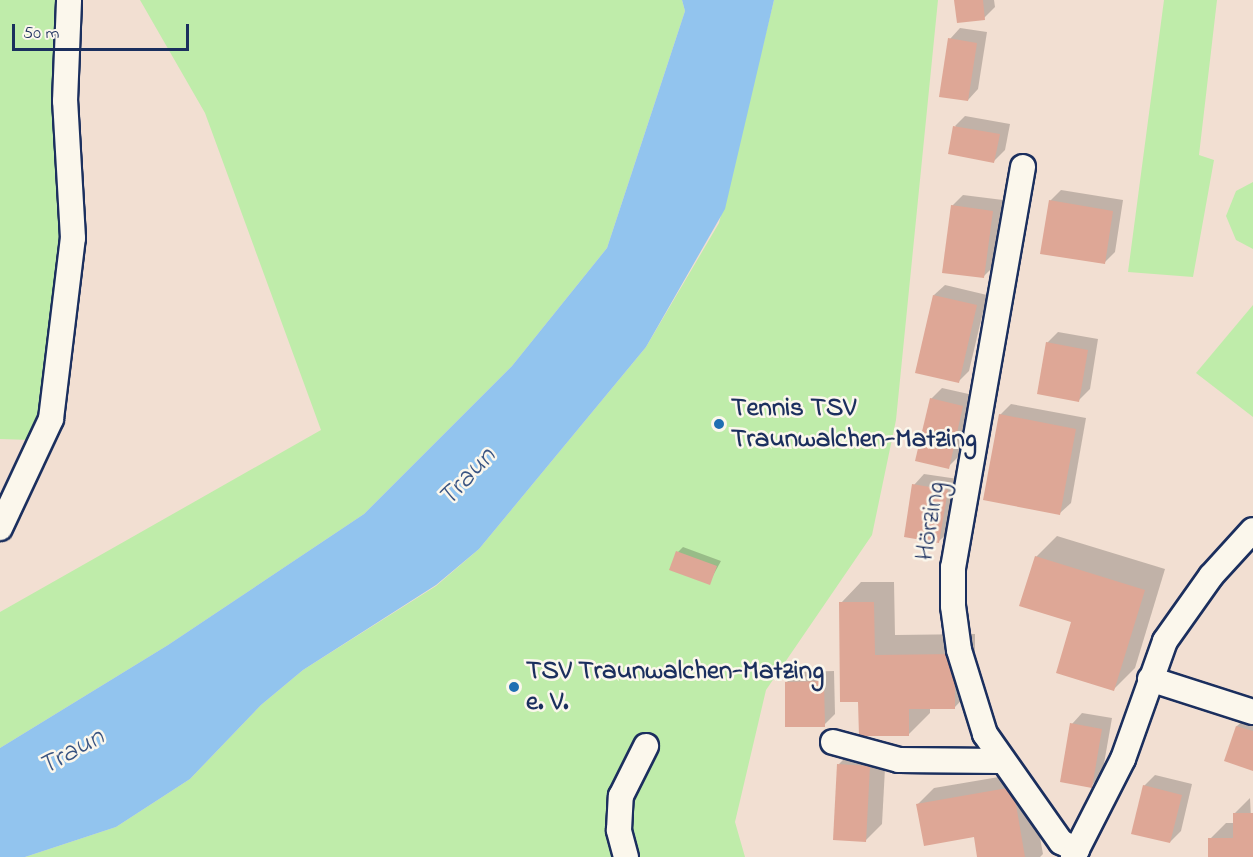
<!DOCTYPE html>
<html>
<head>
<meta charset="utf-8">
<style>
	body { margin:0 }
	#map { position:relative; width:1253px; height:857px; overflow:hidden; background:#f2dfd2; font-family:"Indie Flower",sans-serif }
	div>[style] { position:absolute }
	.green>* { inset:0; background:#bfecaa }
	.water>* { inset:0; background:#92c4ee }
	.shadow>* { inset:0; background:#0003 }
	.building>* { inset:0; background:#dea796 }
	.roads { filter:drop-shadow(2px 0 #1b2f5e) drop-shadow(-2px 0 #1b2f5e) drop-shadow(0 2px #1b2f5e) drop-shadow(0 -2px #1b2f5e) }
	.minor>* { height:24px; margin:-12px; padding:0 12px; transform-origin:12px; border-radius:12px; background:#fbf7ec }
	.dots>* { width:16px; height:16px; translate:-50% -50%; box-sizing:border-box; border:3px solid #fbf7ec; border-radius:50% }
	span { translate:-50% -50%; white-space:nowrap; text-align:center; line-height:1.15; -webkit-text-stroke:5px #fbf7ec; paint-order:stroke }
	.poi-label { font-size:27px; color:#1b2f5e; font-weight:700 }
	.left { translate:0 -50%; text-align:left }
	.street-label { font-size:27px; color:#1b2f5e }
	.water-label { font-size:28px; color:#395482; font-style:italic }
	.scale { position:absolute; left:12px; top:24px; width:177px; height:27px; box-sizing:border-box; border:3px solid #1b2f5e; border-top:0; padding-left:8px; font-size:18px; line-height:21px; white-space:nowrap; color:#1b2f5e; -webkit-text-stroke:4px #fbf7ec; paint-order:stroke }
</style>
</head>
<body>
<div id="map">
	<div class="green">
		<div style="clip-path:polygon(0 0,59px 0,65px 239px,56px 341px,31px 440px,0 439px)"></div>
		<div style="clip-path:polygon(140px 0,682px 0,685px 11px,607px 248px,512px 366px,364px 514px,168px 645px,0 748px,0 612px,321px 430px,205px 113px)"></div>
		<div style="clip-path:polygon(774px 0,938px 0,896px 420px,872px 535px,766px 690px,735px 822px,745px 857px,25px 857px,116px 827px,190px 779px,261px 705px,303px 670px,436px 586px,479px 549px,646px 347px,719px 223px)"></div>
		<div style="clip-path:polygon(1164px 0,1217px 0,1199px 155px,1214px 160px,1193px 277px,1128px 272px)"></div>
		<div style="clip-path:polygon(1253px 182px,1253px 249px,1236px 240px,1226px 216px,1236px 191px)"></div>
		<div style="clip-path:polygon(1253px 305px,1253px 417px,1196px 373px)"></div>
	</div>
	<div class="water">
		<div style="clip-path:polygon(682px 0,774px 0,725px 209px,646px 347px,479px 549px,436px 585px,303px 670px,261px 705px,190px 779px,116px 827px,25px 857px,0 857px,0 748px,168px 645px,364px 514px,512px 366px,607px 248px,685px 11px)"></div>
	</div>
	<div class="shadow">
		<div style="clip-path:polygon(956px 0,994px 0,995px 7px,984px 18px)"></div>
		<div style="clip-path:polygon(960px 28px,987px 32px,978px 89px,968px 100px,950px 39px)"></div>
		<div style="clip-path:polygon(965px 116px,1010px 124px,1005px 150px,994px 161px,955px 126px)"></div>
		<div style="clip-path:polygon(1061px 190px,1123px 200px,1115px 252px,1104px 263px,1050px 201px)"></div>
		<div style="clip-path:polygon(963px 195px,1003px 200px,994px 266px,983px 277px,952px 206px)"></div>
		<div style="clip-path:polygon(945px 285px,987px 295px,969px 371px,958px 382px,934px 295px)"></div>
		<div style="clip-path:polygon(1058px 332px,1098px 339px,1090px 389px,1079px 400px,1047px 343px)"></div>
		<div style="clip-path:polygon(942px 388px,973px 395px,959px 456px,948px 467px,931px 399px)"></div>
		<div style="clip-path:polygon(1011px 404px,1086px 418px,1071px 503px,1060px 513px,1000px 415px)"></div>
		<div style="clip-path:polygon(924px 474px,958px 479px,950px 531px,939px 541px,914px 485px)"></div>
		<div style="clip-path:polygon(1057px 536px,1165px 569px,1135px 668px,1114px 689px,1036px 557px)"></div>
		<div style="clip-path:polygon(683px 547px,721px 561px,709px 583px,678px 552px)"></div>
		<div style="clip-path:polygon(861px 582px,894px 582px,895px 635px,975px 634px,975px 686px,955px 707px,930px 707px,930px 713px,909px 734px,860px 700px,841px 603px)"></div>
		<div style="clip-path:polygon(834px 671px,835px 714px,824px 725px,786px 683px,797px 672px)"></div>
		<div style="clip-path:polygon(1082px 713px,1112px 718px,1102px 775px,1091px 786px,1072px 724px)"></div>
		<div style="clip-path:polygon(1248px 716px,1253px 717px,1253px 769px,1226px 760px,1237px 726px)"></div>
		<div style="clip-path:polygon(855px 748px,886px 750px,882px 824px,866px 840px,839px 764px)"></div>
		<div style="clip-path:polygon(1028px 772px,1043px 854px,1040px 857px,979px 857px,975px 836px,918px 804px,934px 788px)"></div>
		<div style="clip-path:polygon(1155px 775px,1192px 784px,1181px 831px,1170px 842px,1144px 786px)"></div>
		<div style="clip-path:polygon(1250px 798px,1253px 857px,1210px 857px,1210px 839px,1226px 823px,1234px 823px,1234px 814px)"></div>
	</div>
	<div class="building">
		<div style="clip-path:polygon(954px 0,983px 0,985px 20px,957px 23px)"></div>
		<div style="clip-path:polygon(948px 38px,977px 43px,968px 101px,939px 97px)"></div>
		<div style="clip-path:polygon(953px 126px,1000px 134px,994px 163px,948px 154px)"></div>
		<div style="clip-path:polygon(1049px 200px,1113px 211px,1105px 264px,1040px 254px)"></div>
		<div style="clip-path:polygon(951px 205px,993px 211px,984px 278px,942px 273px)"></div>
		<div style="clip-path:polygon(933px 295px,977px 305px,959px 383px,915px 373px)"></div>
		<div style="clip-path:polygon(1046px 342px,1088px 350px,1079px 402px,1037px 394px)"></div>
		<div style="clip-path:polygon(930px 398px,963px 406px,949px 469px,915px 461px)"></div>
		<div style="clip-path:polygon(999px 414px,1076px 429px,1060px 515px,983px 500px)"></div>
		<div style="clip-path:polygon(912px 484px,948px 490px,939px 543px,904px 537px)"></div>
		<div style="clip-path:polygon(676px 551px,717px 566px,710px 585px,669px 570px)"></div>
		<div style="clip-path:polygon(1035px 556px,1145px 590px,1114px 691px,1056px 673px,1071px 622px,1019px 606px)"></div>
		<div style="clip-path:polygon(839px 602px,874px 602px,875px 655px,955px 654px,955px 709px,909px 709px,909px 736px,859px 736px,858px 702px,840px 702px)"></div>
		<div style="clip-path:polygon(824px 681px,825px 727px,785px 727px,785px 682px)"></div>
		<div style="clip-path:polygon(1070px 723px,1102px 729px,1092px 788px,1060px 782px)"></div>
		<div style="clip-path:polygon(1236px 726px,1253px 731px,1253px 771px,1224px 761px)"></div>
		<div style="clip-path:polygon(837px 764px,870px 766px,866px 842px,833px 840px)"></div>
		<div style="clip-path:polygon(1143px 785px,1182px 795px,1170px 843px,1131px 834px)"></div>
		<div style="clip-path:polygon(1013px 787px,1025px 857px,977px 857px,974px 837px,924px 846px,916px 804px)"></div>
		<div style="clip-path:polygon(1233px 813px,1253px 813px,1253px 857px,1208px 857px,1208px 838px,1233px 838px)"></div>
	</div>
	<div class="roads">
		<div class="minor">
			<div style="left:1023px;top:167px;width:406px;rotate:99.9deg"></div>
			<div style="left:953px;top:567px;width:39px;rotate:90deg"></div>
			<div style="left:953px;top:606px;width:44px;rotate:82.2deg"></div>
			<div style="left:959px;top:650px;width:88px;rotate:72.8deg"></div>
			<div style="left:985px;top:734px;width:132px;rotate:54.9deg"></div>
			<div style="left:1061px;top:842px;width:18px;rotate:27deg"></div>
			<div style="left:0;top:528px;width:120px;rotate:-64.9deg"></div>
			<div style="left:51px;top:419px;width:182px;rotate:-83.1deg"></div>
			<div style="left:73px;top:238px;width:137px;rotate:-93.3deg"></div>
			<div style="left:65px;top:101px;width:101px;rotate:-87.7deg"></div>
			<div style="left:1150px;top:679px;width:108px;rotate:17.8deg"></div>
			<div style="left:833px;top:742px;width:68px;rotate:15.3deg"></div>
			<div style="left:899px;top:760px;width:101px;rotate:0.6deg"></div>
			<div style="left:626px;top:857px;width:28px;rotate:-105deg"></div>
			<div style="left:619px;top:830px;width:34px;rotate:-87deg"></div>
			<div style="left:621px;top:796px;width:56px;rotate:-63.4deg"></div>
			<div style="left:1073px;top:857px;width:110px;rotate:-63deg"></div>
			<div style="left:1123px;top:759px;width:125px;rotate:-70.4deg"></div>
			<div style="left:1165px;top:641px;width:80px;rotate:-54.7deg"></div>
			<div style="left:1211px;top:576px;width:62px;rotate:-47.6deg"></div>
		</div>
	</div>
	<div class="dots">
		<div style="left:719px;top:424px;background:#1f6fb2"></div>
		<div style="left:514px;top:687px;background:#1f6fb2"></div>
	</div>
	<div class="poi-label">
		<span class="left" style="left:731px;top:424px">Tennis TSV<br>Traunwalchen-Matzing</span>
		<span class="left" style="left:526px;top:687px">TSV Traunwalchen-Matzing<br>e. V.</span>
	</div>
	<div class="street-label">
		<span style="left:931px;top:521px;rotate:-81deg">Hörzing</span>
	</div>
	<div class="water-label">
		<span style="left:468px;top:478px;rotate:-47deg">Traun</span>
		<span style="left:72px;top:753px;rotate:-29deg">Traun</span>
	</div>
	<div class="scale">50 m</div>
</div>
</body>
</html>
